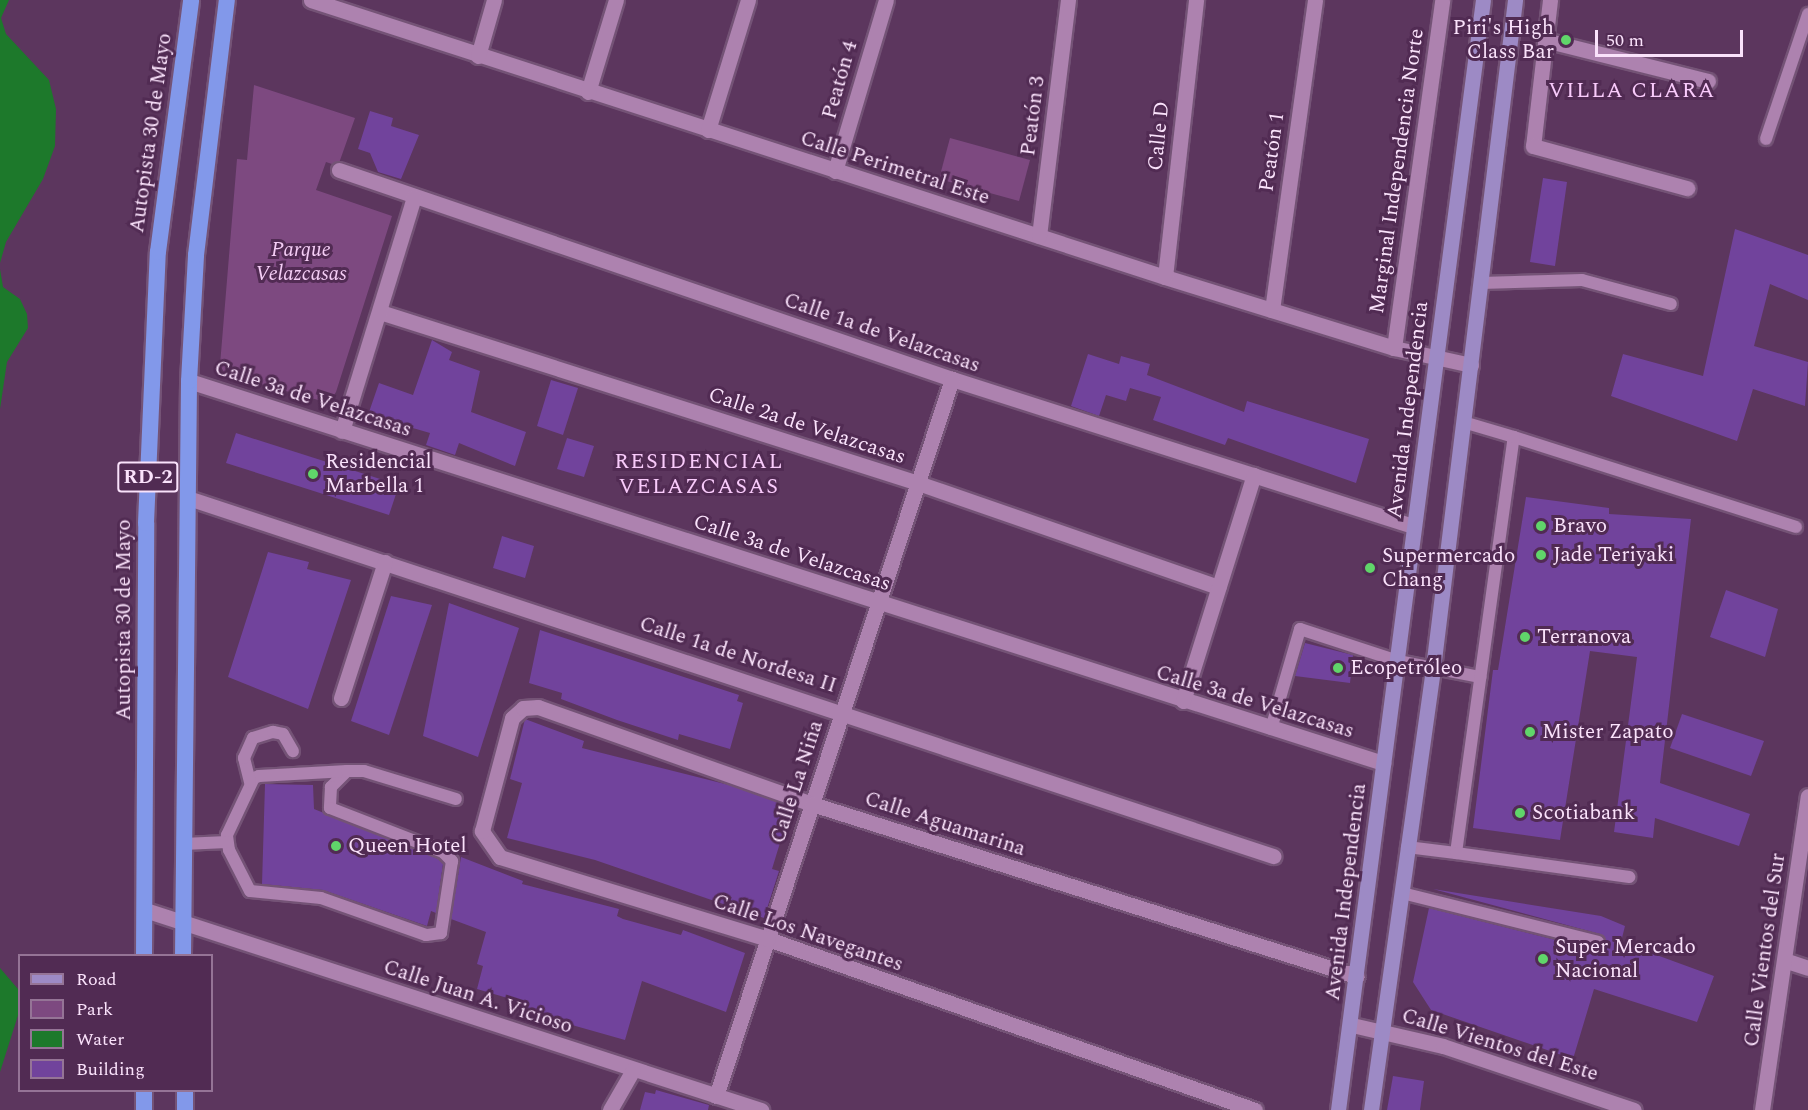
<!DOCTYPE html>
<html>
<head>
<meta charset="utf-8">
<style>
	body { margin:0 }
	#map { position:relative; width:1808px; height:1110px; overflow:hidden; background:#5c365e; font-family:Spectral,serif }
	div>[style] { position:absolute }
	.green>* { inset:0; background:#7d4980 }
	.water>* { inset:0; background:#1d792b }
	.building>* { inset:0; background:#71439c }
	.roads { filter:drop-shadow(2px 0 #745376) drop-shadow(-2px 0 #745376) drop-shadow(0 2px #745376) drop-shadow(0 -2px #745376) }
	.service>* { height:12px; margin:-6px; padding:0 6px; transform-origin:6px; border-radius:6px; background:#ad82af }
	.minor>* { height:15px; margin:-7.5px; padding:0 7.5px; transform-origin:7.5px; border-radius:7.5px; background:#ad82af }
	.secondary>* { height:15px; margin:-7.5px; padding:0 7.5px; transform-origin:7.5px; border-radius:7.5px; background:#9d8ac5 }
	.trunk>* { height:16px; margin:-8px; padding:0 8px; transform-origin:8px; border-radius:8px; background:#8298ea }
	.dots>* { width:16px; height:16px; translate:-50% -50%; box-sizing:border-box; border:3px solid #512b53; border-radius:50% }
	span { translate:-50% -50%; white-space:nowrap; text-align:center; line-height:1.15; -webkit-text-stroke:6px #512b53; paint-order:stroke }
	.shield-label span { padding:2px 4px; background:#512b53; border:2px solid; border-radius:4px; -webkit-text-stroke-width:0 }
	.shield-label { font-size:20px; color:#fae2fb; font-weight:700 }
	.poi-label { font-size:21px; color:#fae2fb }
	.right { translate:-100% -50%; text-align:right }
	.left { translate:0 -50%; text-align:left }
	.street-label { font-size:21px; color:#fae2fb }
	.park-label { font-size:21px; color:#f5cef6; font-style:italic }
	.neighbourhood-label { font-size:22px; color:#f9cbfb; letter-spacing:1.5px }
	.legend { position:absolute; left:18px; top:954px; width:195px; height:138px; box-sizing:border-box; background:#512b53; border:2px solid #957496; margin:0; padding:8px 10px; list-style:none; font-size:18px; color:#fae2fb }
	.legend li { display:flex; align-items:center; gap:12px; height:30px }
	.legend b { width:30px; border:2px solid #957496 }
	.scale { position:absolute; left:1595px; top:30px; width:148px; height:27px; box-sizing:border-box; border:3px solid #fae2fb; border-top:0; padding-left:8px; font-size:18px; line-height:21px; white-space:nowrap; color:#fae2fb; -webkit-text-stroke:4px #512b53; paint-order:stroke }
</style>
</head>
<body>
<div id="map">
	<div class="green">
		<div style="clip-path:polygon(254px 85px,355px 118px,338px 166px,326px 162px,316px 190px,392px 216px,336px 392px,329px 403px,225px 374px,220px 365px,237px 159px,247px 160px)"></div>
		<div style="clip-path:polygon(950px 138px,1030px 160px,1019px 201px,939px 179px)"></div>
	</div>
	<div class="water">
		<div style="clip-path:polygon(0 0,9px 0,1px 18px,6px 34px,49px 80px,56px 109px,55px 146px,43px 179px,6px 242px,0 263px)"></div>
		<div style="clip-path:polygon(0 269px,3px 287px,20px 299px,27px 314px,28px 328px,7px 362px,0 409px)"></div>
		<div style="clip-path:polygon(0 968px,18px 989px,20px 1009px,0 1072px)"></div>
	</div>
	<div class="building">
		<div style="clip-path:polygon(370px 111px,393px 118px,391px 126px,419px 135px,401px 179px,378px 172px,370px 153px,358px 149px)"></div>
		<div style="clip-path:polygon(1543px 178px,1567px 182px,1555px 266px,1530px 262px)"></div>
		<div style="clip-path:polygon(1735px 229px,1808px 255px,1808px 300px,1770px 284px,1754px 346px,1808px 362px,1805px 406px,1753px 389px,1737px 441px,1611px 396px,1623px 354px,1703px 376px)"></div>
		<div style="clip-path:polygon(432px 340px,452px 352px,449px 360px,480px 371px,471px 412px,526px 432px,515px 466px,459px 443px,455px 455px,426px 445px,430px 433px,368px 415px,379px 383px,413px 395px)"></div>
		<div style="clip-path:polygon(1088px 354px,1119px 364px,1121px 356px,1150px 364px,1147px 375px,1244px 412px,1247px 401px,1369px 439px,1356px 483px,1228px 438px,1225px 445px,1153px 420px,1161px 397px,1130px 388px,1126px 401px,1106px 395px,1099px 416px,1071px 406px)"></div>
		<div style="clip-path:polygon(551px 380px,578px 388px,563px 435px,537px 426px)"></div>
		<div style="clip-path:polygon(236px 433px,399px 485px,389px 515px,226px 463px)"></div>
		<div style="clip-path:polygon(567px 438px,594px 446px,584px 477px,557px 469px)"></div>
		<div style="clip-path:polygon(1526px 497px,1609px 508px,1609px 514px,1691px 519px,1660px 783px,1750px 814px,1739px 846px,1655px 818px,1653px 838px,1614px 832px,1637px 657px,1590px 651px,1560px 840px,1473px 828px,1493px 670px,1498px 670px)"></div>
		<div style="clip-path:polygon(502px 536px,534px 546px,525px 578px,493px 568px)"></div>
		<div style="clip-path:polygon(268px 552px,309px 562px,307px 569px,351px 580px,308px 709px,228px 677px)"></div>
		<div style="clip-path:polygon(1726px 590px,1778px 609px,1765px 657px,1710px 637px)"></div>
		<div style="clip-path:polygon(391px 596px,432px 605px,389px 735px,351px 721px)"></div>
		<div style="clip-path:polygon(449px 603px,519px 628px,478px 757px,423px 736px)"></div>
		<div style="clip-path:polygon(540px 630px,739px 695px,737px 701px,743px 703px,730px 749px,679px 734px,678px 740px,617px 720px,561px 699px,562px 693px,529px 683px)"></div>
		<div style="clip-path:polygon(1305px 643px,1353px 655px,1350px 683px,1295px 676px)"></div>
		<div style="clip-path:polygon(1682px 714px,1764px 741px,1751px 776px,1670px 748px)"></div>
		<div style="clip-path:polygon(525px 719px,584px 741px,582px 748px,729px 785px,791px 807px,772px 869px,779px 871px,764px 918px,595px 860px,507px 838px,522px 783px,510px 779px)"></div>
		<div style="clip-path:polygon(265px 784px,313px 785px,314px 809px,438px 859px,443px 864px,436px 913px,431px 911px,427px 926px,323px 890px,262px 884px)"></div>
		<div style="clip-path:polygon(461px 857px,523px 881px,522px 884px,619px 909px,617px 916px,623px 919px,681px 935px,683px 930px,745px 953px,726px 1012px,642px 981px,625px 1040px,526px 1012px,528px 1004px,477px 989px,483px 966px,477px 964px,486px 932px,451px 919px)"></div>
		<div style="clip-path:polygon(1433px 889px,1601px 916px,1625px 926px,1621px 942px,1714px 976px,1697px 1022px,1594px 989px,1573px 1059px,1431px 1010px,1413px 982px,1429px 908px,1596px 950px,1606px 943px,1600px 934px)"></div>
		<div style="clip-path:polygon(1393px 1076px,1424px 1081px,1420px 1110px,1387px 1110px)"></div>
		<div style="clip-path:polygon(656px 1090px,709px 1105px,708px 1110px,640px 1110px,645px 1092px,655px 1094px)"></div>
	</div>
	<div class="roads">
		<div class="service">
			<div style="left:1766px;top:139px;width:132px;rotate:-71.4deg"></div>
			<div style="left:1481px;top:283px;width:101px;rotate:-1.7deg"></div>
			<div style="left:1582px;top:280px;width:92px;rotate:15.1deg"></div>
			<div style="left:1514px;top:437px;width:296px;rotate:17.7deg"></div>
			<div style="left:1271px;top:729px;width:104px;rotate:-73.8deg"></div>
			<div style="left:1300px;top:629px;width:103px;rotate:18.1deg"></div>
			<div style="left:1398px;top:661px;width:84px;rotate:11deg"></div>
			<div style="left:347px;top:771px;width:23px;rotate:135deg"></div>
			<div style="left:331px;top:787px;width:21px;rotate:93deg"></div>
			<div style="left:330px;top:808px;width:121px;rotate:21.3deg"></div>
			<div style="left:443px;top:852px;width:13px;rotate:45deg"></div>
			<div style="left:452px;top:861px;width:73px;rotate:98.7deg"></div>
			<div style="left:441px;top:933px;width:15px;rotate:172deg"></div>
			<div style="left:426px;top:935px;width:111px;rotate:-160.6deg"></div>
			<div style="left:321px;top:898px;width:71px;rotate:-174.4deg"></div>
			<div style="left:250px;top:891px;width:46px;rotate:-117.1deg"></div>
			<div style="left:229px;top:850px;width:15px;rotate:-98deg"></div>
			<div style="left:227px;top:835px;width:63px;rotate:-64.7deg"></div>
			<div style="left:254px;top:778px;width:5px;rotate:-22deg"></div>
			<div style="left:259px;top:776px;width:88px;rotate:-3.3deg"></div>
			<div style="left:347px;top:771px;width:17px"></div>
			<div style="left:364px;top:771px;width:96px;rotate:16.9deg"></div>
			<div style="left:250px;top:782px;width:25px;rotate:-104deg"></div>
			<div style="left:244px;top:758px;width:22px;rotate:-66deg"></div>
			<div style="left:253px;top:738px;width:21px;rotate:-17deg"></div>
			<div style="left:273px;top:732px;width:10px;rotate:11deg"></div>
			<div style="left:283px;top:734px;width:20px;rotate:60deg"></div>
			<div style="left:183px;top:844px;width:44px;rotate:-2.6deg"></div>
			<div style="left:1407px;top:847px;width:49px;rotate:7deg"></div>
			<div style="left:1456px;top:853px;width:420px;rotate:-82.1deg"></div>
			<div style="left:1514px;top:437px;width:53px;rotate:-163.6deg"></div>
			<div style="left:1456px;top:853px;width:175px;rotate:7.9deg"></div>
			<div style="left:1402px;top:893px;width:202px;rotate:14deg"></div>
		</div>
		<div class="minor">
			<div style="left:311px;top:0;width:898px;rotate:17.97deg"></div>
			<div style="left:1165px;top:277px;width:240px;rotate:17.2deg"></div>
			<div style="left:1394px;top:348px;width:79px;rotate:12.4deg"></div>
			<div style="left:1550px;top:0;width:147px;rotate:96.6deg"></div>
			<div style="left:1533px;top:146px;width:160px;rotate:15.3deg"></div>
			<div style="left:1545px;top:40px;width:168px;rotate:14.1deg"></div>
			<div style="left:478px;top:56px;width:58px;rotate:-74.1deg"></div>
			<div style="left:588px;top:92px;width:96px;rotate:-73.1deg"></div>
			<div style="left:708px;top:130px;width:136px;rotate:-72.9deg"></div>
			<div style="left:339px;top:170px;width:648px;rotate:18.83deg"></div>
			<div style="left:952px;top:379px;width:485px;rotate:17.7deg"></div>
			<div style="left:835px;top:171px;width:178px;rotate:-73.4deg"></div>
			<div style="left:1039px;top:236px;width:238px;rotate:-83deg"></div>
			<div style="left:1165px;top:277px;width:279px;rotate:-83.6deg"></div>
			<div style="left:1272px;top:310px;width:313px;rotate:-82.1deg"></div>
			<div style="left:380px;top:312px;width:565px;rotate:17.63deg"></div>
			<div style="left:918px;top:483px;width:318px;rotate:19.1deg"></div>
			<div style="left:1394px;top:348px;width:351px;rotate:-82.1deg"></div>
			<div style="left:189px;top:381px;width:1254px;rotate:17.74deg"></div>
			<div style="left:342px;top:431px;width:245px;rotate:-72.9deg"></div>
			<div style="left:188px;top:498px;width:1143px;rotate:18.26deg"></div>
			<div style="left:341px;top:698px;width:143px;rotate:-72.1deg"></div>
			<div style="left:1183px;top:701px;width:237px;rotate:-72.6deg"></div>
			<div style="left:145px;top:910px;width:648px;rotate:17.99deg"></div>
			<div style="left:1787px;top:961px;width:22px;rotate:18deg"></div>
			<div style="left:1352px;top:1025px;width:93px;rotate:13deg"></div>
			<div style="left:1443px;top:1046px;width:201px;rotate:18.5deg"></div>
			<div style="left:716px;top:1096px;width:755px;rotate:-71.78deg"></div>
			<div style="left:610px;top:1110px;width:46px;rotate:-60.1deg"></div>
			<div style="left:1255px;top:1110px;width:516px;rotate:-160.65deg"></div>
			<div style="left:768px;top:939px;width:280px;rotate:-163deg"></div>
			<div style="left:500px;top:857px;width:32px;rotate:-125deg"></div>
			<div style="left:482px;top:831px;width:117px;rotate:-75.1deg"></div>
			<div style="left:512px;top:718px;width:15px;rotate:-42deg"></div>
			<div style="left:523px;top:708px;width:15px;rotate:-4deg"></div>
			<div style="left:538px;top:707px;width:291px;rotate:19.5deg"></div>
			<div style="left:812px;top:804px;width:571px;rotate:17.55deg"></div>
			<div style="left:1762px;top:1110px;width:317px;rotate:-81.7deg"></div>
		</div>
		<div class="secondary">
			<div style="left:1338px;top:1110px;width:1119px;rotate:-82.56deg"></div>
			<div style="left:1371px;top:1110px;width:446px;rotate:-82deg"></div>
			<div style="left:1433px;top:668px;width:673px;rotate:-83deg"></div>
		</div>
		<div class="trunk">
			<div style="left:144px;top:956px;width:433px;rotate:-89.7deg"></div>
			<div style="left:146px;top:523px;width:271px;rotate:-87.5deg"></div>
			<div style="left:158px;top:252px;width:254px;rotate:-82.5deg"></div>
			<div style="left:183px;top:956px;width:575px;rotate:-89.4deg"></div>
			<div style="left:189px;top:381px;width:126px;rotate:-86.8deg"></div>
			<div style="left:196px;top:255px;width:257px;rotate:-83.1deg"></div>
			<div style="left:185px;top:1090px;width:20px;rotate:90deg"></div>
			<div style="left:144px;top:1110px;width:20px;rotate:-90deg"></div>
		</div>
	</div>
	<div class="dots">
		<div style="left:1566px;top:40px;background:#60d56a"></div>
		<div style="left:313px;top:474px;background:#60d56a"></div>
		<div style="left:1541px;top:526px;background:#60d56a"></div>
		<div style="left:1541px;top:555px;background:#60d56a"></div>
		<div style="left:1370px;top:568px;background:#60d56a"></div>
		<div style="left:1525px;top:637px;background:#60d56a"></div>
		<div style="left:1338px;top:668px;background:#60d56a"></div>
		<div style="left:1530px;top:732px;background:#60d56a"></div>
		<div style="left:1520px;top:813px;background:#60d56a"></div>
		<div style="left:336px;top:846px;background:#60d56a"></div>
		<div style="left:1543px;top:959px;background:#60d56a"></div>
	</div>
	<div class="shield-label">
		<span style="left:148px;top:477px">RD-2</span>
	</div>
	<div class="poi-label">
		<span class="right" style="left:1554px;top:40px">Piri's High<br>Class Bar</span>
		<span class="left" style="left:325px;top:474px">Residencial<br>Marbella 1</span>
		<span class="left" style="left:1553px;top:526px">Bravo</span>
		<span class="left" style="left:1553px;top:555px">Jade Teriyaki</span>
		<span class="left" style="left:1382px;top:568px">Supermercado<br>Chang</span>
		<span class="left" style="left:1537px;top:637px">Terranova</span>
		<span class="left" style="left:1350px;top:668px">Ecopetróleo</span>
		<span class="left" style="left:1542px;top:732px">Mister Zapato</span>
		<span class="left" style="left:1532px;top:813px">Scotiabank</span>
		<span class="left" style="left:348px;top:846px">Queen Hotel</span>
		<span class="left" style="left:1555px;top:959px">Super Mercado<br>Nacional</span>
	</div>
	<div class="street-label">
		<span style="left:840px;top:80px;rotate:-74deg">Peatón 4</span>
		<span style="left:1033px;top:116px;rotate:-83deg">Peatón 3</span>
		<span style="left:151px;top:133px;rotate:-82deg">Autopista 30 de Mayo</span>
		<span style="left:1159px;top:136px;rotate:-84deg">Calle D</span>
		<span style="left:1272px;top:152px;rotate:-82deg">Peatón 1</span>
		<span style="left:895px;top:168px;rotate:18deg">Calle Perimetral Este</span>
		<span style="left:1397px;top:171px;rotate:-82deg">Marginal Independencia Norte</span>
		<span style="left:882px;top:333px;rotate:19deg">Calle 1a de Velazcasas</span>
		<span style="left:313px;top:399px;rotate:18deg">Calle 3a de Velazcasas</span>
		<span style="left:1408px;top:410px;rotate:-83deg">Avenida Independencia</span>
		<span style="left:807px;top:426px;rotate:18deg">Calle 2a de Velazcasas</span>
		<span style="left:792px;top:553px;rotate:18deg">Calle 3a de Velazcasas</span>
		<span style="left:124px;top:620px;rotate:-90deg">Autopista 30 de Mayo</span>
		<span style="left:738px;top:655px;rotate:18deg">Calle 1a de Nordesa II</span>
		<span style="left:1255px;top:702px;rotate:17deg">Calle 3a de Velazcasas</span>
		<span style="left:797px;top:782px;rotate:-72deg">Calle La Niña</span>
		<span style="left:945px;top:824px;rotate:18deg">Calle Aguamarina</span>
		<span style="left:1346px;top:892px;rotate:-83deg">Avenida Independencia</span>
		<span style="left:808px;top:933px;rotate:19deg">Calle Los Navegantes</span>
		<span style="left:1765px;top:950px;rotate:-82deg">Calle Vientos del Sur</span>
		<span style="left:478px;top:997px;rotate:18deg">Calle Juan A. Vicioso</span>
		<span style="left:1500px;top:1045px;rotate:17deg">Calle Vientos del Este</span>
	</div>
	<div class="park-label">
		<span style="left:301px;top:262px">Parque<br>Velazcasas</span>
	</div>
	<div class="neighbourhood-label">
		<span style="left:1632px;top:91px">VILLA CLARA</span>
		<span style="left:699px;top:474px">RESIDENCIAL<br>VELAZCASAS</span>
	</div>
	<ul class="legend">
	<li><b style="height:8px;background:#9d8ac5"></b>Road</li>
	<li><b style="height:16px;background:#7d4980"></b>Park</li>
	<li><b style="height:16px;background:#1d792b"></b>Water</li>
	<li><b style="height:16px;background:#71439c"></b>Building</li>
	</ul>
	<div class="scale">50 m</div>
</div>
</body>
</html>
